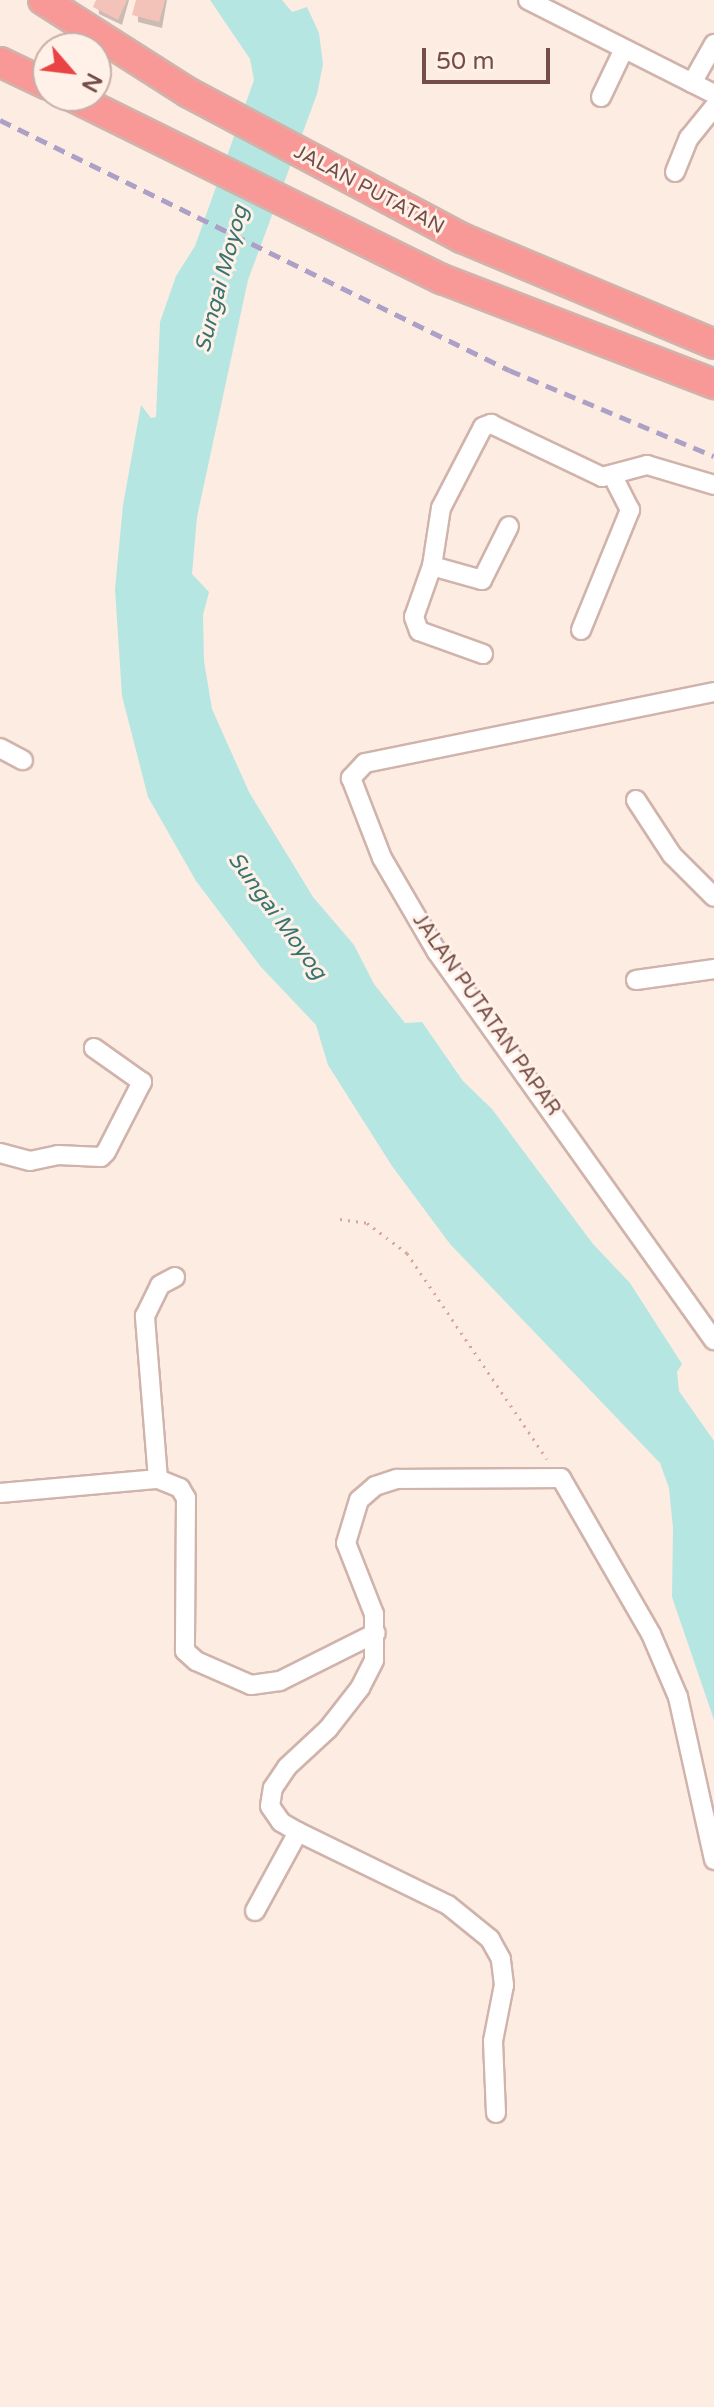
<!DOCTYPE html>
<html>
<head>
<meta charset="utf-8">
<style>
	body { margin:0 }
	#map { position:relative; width:714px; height:2407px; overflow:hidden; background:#fdece2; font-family:"Varela Round",sans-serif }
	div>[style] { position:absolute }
	.water>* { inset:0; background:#b6e6e2 }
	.shadow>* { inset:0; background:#0003 }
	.building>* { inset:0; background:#f3c2b9 }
	.path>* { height:3px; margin-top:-1.5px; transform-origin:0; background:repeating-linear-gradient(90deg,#d7a59c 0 2px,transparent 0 8px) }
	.roads { filter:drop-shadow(2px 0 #d0b3ab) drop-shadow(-2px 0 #d0b3ab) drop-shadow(0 2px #d0b3ab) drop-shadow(0 -2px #d0b3ab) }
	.minor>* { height:18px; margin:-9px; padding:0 9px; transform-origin:9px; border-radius:9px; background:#fff }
	.highway>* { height:28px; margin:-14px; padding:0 14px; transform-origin:14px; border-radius:14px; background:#f99997 }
	.rail>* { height:5px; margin-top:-2.5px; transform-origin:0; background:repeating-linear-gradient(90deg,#aca0c6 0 12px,transparent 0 20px) }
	span { translate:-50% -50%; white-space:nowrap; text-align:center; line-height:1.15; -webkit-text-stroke:6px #fff1e8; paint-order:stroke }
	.street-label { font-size:20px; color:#754d48 }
	.water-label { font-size:22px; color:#387470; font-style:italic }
	.north { position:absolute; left:32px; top:32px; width:80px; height:80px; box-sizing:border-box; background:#fff1e8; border:2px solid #c8afa8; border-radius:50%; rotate:118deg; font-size:22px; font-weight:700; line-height:32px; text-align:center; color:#754d48 }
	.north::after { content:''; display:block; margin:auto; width:28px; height:36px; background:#ea4345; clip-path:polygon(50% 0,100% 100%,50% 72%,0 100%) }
	.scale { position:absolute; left:422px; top:48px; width:128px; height:36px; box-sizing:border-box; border:4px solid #754d48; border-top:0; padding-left:10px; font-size:24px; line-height:28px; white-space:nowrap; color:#754d48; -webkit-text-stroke:6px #fff1e8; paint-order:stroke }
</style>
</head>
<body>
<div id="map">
	<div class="water">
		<div style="clip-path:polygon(210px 0,282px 0,292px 12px,307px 7px,319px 33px,323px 64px,317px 94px,248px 280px,197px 517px,192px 574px,209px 592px,203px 615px,204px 661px,212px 709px,249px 792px,313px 897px,354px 945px,374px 984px,405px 1023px,422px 1022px,463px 1081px,492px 1109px,593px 1244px,630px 1283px,682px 1364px,677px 1372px,679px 1391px,714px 1441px,714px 1720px,672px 1597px,673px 1528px,669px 1488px,660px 1463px,450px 1244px,392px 1166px,328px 1065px,316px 1025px,261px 967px,196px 881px,148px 797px,122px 696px,115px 589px,123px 505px,141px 405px,151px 418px,156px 417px,160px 322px,176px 276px,195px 246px,254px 80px,250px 59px)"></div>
	</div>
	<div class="shadow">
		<div style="clip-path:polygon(98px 0,129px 0,122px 25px,99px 14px)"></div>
		<div style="clip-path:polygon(138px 0,167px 0,162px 28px,138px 22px)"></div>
	</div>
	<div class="building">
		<div style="clip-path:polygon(96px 0,127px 0,118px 20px,93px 7px)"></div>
		<div style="clip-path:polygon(136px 0,165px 0,159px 22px,132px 15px)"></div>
	</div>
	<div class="path">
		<div style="left:340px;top:1219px;width:27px;rotate:8deg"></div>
		<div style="left:367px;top:1223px;width:50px;rotate:36.9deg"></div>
		<div style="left:407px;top:1253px;width:249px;rotate:55.8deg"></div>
	</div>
	<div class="roads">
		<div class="minor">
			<div style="left:528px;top:0;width:208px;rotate:26.8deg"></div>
			<div style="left:692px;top:83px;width:45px;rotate:-60.6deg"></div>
			<div style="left:601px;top:97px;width:53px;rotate:-64.4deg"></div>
			<div style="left:675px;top:172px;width:37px;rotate:-68deg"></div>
			<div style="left:689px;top:138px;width:40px;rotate:-51deg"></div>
			<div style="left:432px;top:566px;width:52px;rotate:15.6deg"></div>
			<div style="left:482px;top:580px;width:60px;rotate:-63.4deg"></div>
			<div style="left:581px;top:630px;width:130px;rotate:-67.8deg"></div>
			<div style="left:630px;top:510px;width:38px;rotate:-117deg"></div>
			<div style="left:483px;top:654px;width:68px;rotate:-160.2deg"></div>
			<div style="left:419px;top:631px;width:15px;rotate:-110deg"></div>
			<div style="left:414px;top:617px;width:54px;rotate:-70.6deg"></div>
			<div style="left:432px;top:566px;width:59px;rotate:-81.2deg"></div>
			<div style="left:441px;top:508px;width:91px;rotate:-62.6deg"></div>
			<div style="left:483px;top:427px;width:9px;rotate:-21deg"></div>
			<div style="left:491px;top:424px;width:123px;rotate:25.5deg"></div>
			<div style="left:602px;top:477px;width:47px;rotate:-14.9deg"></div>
			<div style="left:647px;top:465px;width:70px;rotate:16.6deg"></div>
			<div style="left:714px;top:692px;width:356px;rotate:168.5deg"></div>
			<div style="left:365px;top:763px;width:21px;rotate:133deg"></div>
			<div style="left:351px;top:778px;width:86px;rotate:68.8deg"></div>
			<div style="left:382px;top:858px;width:109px;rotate:59.7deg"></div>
			<div style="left:437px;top:952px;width:477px;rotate:54.5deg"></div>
			<div style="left:0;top:748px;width:26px;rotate:28deg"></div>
			<div style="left:636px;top:800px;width:66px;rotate:56.8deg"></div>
			<div style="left:672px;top:855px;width:59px;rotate:45deg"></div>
			<div style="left:636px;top:980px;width:79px;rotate:-8deg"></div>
			<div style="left:0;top:1153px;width:31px;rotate:15deg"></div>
			<div style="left:30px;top:1161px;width:29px;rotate:-12deg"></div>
			<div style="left:58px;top:1155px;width:43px;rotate:2.7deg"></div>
			<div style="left:101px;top:1157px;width:7px;rotate:-45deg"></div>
			<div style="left:106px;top:1152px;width:79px;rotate:-62.8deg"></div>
			<div style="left:142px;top:1082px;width:59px;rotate:-144.7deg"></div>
			<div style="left:158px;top:1479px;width:164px;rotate:-94.6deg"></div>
			<div style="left:145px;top:1316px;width:34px;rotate:-64deg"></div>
			<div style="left:160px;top:1285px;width:17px;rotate:-28deg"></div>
			<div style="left:0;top:1493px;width:159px;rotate:-5.1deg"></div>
			<div style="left:158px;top:1479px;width:24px;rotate:22deg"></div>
			<div style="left:180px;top:1488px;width:12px;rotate:59deg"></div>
			<div style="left:186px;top:1498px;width:153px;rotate:90.4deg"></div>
			<div style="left:185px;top:1651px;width:15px;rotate:42deg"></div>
			<div style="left:196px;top:1661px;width:60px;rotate:23.6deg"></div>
			<div style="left:251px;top:1685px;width:29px;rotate:-8deg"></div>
			<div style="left:280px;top:1681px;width:107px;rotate:-26.6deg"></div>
			<div style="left:255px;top:1911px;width:90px;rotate:-61.4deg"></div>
			<div style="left:496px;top:2113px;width:72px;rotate:-92.4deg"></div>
			<div style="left:493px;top:2041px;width:57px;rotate:-78.9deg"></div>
			<div style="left:504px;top:1985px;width:26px;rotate:-97deg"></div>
			<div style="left:501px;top:1959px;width:23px;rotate:-119deg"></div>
			<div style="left:490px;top:1939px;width:54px;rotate:-141deg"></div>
			<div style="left:448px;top:1905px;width:167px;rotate:-154deg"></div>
			<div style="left:298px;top:1832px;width:20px;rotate:-150deg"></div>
			<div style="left:281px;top:1822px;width:19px;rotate:-125deg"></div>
			<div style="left:270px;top:1806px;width:18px;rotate:-81deg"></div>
			<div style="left:273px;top:1788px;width:25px;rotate:-56deg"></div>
			<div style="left:287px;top:1767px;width:56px;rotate:-42.8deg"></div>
			<div style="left:328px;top:1729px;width:52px;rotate:-52deg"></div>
			<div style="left:360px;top:1688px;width:31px;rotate:-63deg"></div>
			<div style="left:374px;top:1660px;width:46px;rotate:-90deg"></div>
			<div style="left:374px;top:1614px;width:76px;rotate:-111.5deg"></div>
			<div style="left:346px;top:1543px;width:45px;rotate:-73.2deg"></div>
			<div style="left:359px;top:1500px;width:21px;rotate:-41deg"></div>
			<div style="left:375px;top:1486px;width:23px;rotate:-18deg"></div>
			<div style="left:397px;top:1479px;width:164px;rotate:-0.3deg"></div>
			<div style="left:561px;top:1478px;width:180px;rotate:60deg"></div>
			<div style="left:651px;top:1634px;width:69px;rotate:66.8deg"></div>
			<div style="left:678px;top:1697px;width:167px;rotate:77.5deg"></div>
		</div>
		<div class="highway">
			<div style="left:43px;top:0;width:173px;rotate:32.5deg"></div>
			<div style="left:189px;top:93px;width:309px;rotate:28deg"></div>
			<div style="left:462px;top:238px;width:273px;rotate:22.8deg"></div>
			<div style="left:0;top:62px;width:53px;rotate:25.6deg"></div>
			<div style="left:71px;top:96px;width:414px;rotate:26.3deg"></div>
			<div style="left:442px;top:279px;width:292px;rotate:21.1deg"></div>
		</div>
	</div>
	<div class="rail">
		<div style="left:0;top:120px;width:567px;rotate:26.16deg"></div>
		<div style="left:509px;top:370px;width:222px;rotate:22.8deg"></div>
	</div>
	<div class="street-label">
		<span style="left:369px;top:190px;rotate:28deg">JALAN PUTATAN</span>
		<span style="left:486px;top:1015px;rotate:55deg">JALAN PUTATAN PAPAR</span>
	</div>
	<div class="water-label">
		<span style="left:222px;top:279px;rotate:-75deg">Sungai Moyog</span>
		<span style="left:277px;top:916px;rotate:54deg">Sungai Moyog</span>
	</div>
	<div class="north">N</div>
	<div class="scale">50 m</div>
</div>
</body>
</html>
